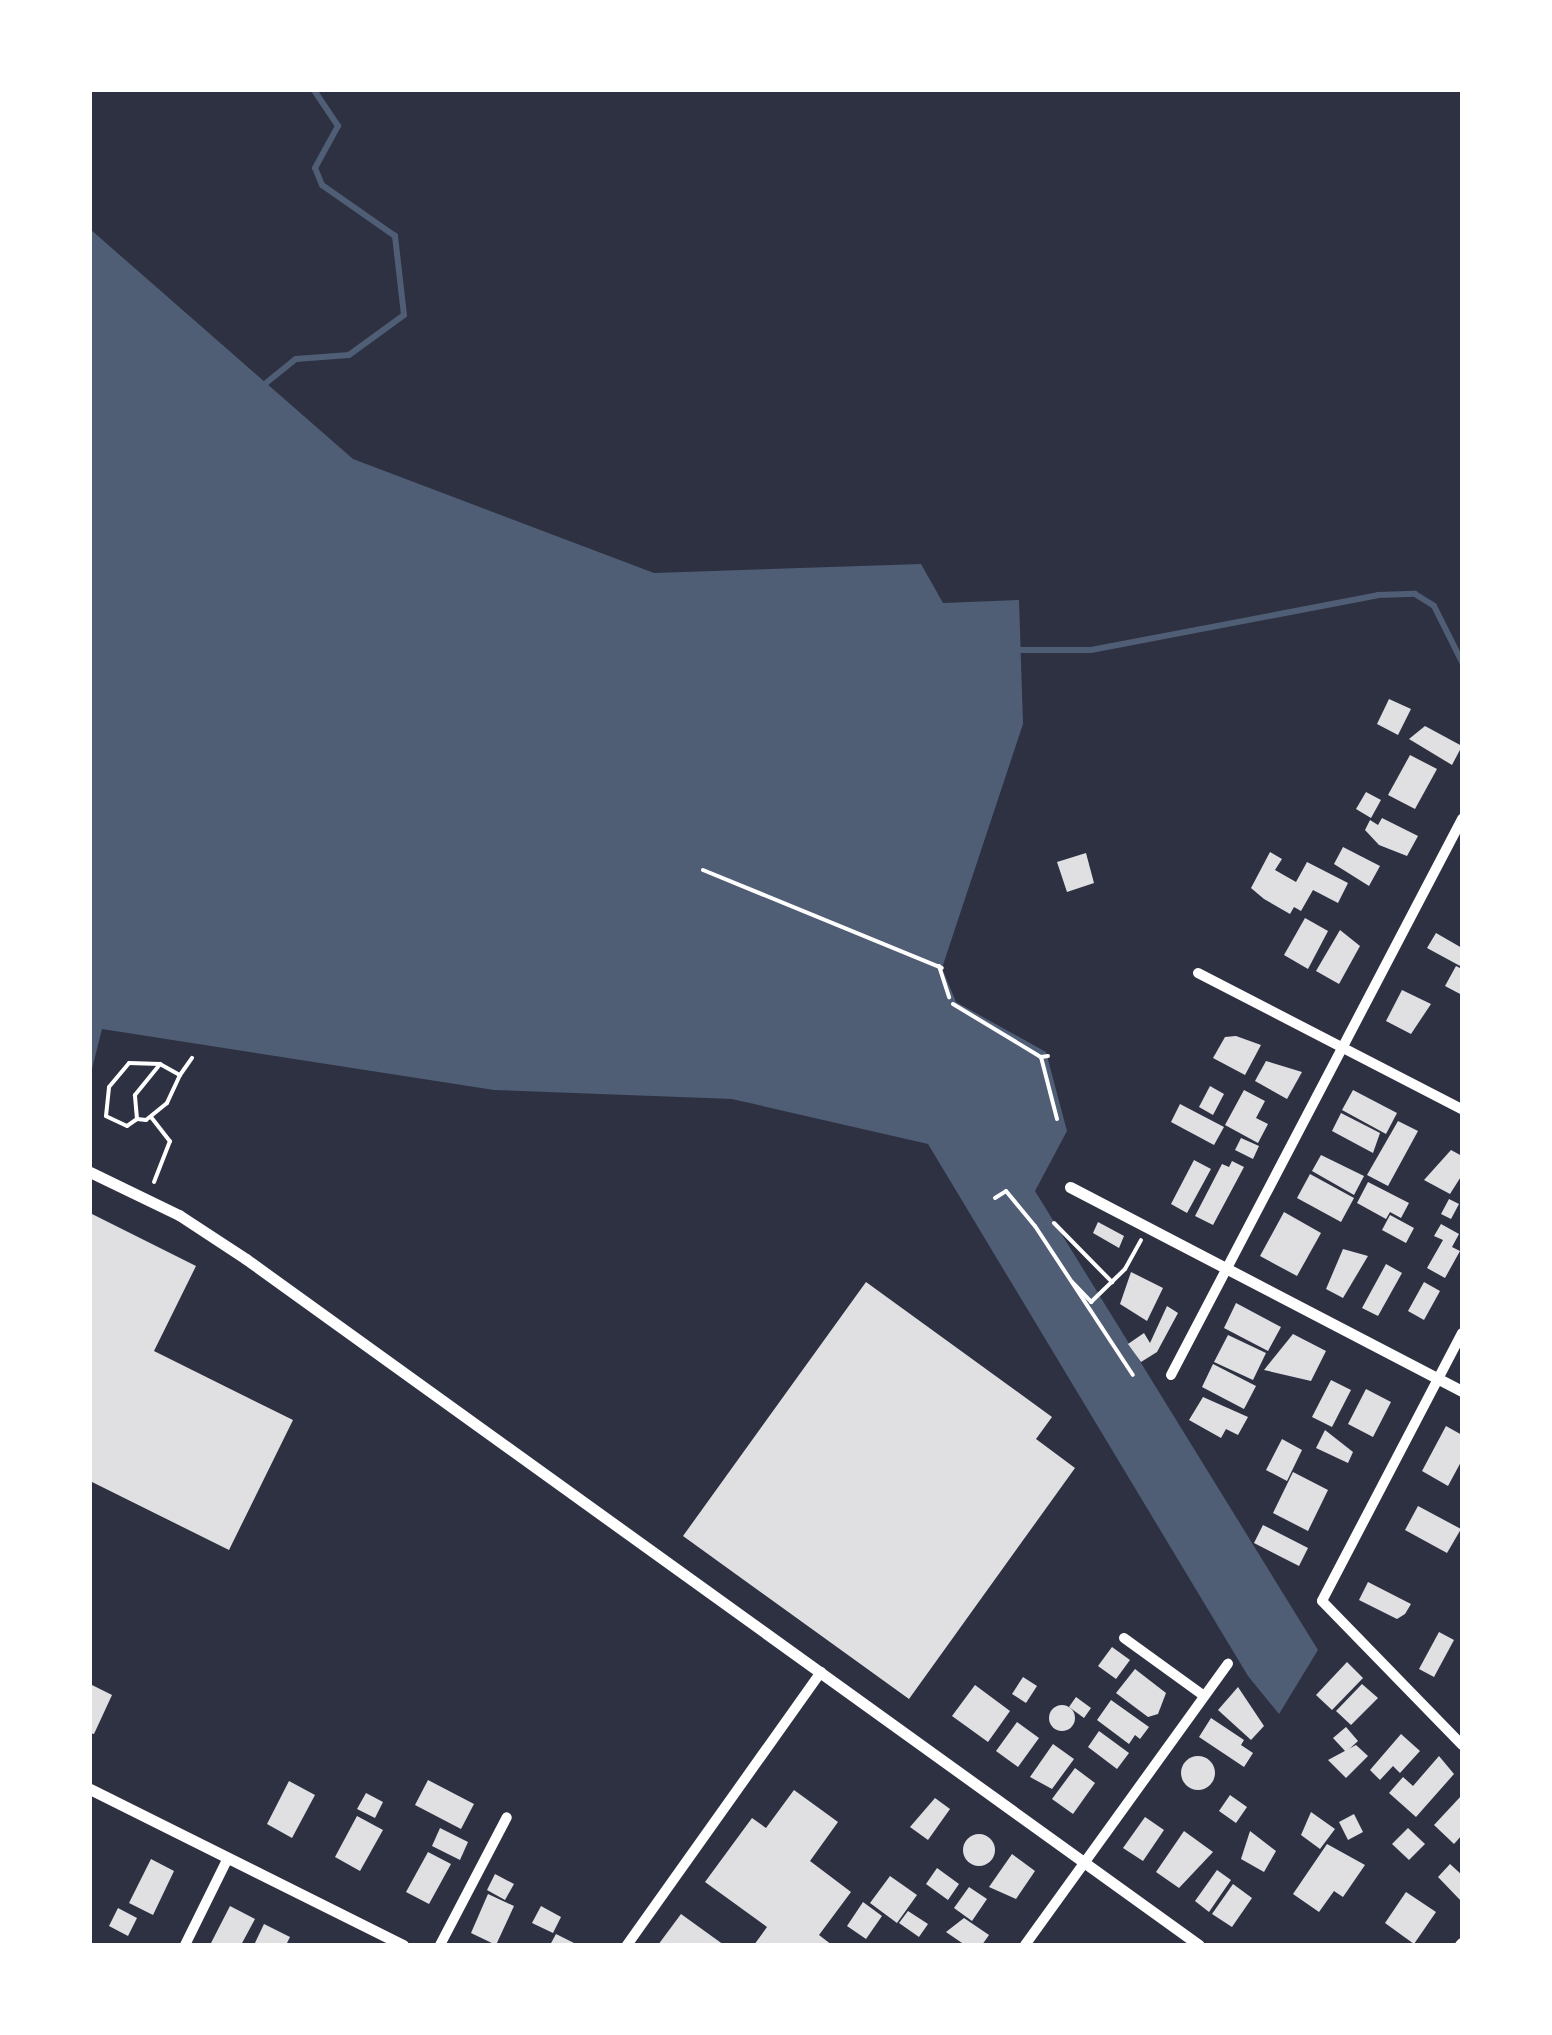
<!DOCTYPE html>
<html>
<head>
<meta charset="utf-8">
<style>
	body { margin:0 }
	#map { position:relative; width:1552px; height:2035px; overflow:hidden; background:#2d3142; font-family:Georgia,serif }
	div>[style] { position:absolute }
	.water>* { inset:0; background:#4f5d75 }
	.stream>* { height:6px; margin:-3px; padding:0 3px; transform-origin:3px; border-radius:3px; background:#4f5d75 }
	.building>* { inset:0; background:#e0e0e3 }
	.round { border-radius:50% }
	.path>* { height:4px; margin:-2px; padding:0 2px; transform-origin:2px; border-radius:2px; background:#fff }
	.minor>* { height:10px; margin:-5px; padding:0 5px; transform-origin:5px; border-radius:5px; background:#fff }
	.tertiary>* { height:11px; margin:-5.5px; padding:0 5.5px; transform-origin:5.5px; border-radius:5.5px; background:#fff }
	span { translate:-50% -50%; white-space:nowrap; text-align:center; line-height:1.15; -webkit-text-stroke:10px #fff; paint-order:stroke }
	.frame { position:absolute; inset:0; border:92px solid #fff; pointer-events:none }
</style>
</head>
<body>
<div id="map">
	<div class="water">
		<div style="clip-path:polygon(90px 229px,353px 459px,654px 573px,921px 564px,943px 603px,1019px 600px,1023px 724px,942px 968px,956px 1002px,1046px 1052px,1067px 1131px,1035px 1191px,1318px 1650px,1279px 1714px,1248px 1676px,928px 1144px,732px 1099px,494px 1090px,102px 1029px,90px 1077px)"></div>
	</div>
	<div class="stream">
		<div style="left:266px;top:383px;width:38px;rotate:-39deg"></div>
		<div style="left:296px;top:359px;width:53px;rotate:-4.3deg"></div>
		<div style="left:349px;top:355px;width:68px;rotate:-36deg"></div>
		<div style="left:404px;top:315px;width:80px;rotate:-96.5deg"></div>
		<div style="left:395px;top:236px;width:89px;rotate:-145.1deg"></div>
		<div style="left:322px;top:185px;width:18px;rotate:-112deg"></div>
		<div style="left:315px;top:168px;width:48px;rotate:-61.3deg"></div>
		<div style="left:338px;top:126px;width:43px;rotate:-123.7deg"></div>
		<div style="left:1021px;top:650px;width:70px"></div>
		<div style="left:1091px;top:650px;width:292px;rotate:-10.8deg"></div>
		<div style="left:1378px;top:595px;width:37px;rotate:-2deg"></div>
		<div style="left:1415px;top:594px;width:22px;rotate:32deg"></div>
		<div style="left:1434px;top:606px;width:63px;rotate:63.4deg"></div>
	</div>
	<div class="building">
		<div style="clip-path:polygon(1389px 699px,1411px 709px,1398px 735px,1377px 724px)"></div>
		<div style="clip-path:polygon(1425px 726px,1462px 746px,1452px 765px,1409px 739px)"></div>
		<div style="clip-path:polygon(1410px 755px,1437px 769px,1415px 809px,1388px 795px)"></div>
		<div style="clip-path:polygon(1366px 792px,1381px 800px,1371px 818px,1356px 809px)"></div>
		<div style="clip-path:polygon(1382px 818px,1418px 836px,1407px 856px,1379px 845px,1365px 830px,1370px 820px,1378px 825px)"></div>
		<div style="clip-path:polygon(1343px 847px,1380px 866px,1369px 886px,1334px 864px)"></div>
		<div style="clip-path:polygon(1270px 852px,1282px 859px,1275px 870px,1296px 882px,1307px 862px,1348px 883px,1338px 903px,1313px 890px,1301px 911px,1294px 907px,1290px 914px,1264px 899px,1251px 888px)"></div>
		<div style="clip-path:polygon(1086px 853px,1094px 883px,1067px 892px,1057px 862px)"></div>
		<div style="clip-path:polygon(1305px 918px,1328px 931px,1308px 969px,1284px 955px)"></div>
		<div style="clip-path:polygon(1340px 930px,1360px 946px,1339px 984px,1316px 971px)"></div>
		<div style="clip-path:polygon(1436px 933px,1462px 948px,1462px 967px,1427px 948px)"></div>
		<div style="clip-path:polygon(1456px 966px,1462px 969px,1462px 995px,1445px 986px)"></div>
		<div style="clip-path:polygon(1402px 990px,1431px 1004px,1411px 1034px,1386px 1021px)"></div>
		<div style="clip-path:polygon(1236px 1036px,1261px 1045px,1245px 1075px,1213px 1058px,1225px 1037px)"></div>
		<div style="clip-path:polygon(1266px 1061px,1302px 1072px,1287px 1099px,1255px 1081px)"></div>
		<div style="clip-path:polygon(1210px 1086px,1224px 1094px,1213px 1115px,1199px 1107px)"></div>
		<div style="clip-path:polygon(1244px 1090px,1265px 1101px,1256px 1118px,1268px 1124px,1258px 1143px,1225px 1125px)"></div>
		<div style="clip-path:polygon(1353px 1090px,1397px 1113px,1386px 1134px,1342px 1110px)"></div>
		<div style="clip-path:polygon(1180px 1104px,1224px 1127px,1214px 1145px,1171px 1122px)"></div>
		<div style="clip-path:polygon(1341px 1113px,1380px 1133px,1373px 1153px,1332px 1131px)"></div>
		<div style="clip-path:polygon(1398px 1121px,1418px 1131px,1388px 1186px,1367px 1175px)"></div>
		<div style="clip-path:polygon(1241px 1138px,1259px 1146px,1253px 1159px,1235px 1150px)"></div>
		<div style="clip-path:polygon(1451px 1150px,1462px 1156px,1462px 1175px,1450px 1194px,1424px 1180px)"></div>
		<div style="clip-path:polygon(1321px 1155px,1364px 1176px,1354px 1195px,1312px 1171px)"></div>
		<div style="clip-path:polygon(1194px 1160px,1211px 1169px,1187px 1213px,1171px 1204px)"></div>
		<div style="clip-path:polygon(1232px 1161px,1244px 1167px,1213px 1225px,1195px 1216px,1222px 1164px,1229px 1167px)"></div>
		<div style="clip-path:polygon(1310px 1174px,1354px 1198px,1341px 1222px,1297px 1198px)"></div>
		<div style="clip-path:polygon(1368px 1182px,1409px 1203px,1401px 1218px,1390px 1212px,1386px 1219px,1357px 1203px)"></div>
		<div style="clip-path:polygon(1449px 1199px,1459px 1204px,1451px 1219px,1441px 1214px)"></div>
		<div style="clip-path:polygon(1284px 1212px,1321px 1233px,1297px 1276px,1260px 1256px)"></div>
		<div style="clip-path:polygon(90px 1213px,196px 1266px,154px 1351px,293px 1420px,229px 1550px,90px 1481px)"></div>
		<div style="clip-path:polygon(1390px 1215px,1414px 1228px,1406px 1243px,1382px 1230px)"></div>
		<div style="clip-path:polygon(1098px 1222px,1124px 1236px,1119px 1248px,1093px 1233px)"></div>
		<div style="clip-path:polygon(1441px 1224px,1459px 1234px,1452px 1247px,1460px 1251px,1445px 1278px,1427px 1268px,1443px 1240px,1434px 1236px)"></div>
		<div style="clip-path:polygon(1343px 1249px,1368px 1256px,1343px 1298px,1326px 1289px)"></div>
		<div style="clip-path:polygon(1386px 1264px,1402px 1273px,1378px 1316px,1362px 1308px)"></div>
		<div style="clip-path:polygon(1131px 1272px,1163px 1288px,1147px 1321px,1120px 1304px)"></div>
		<div style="clip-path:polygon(866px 1282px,1052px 1417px,1036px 1439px,1075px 1468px,909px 1699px,683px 1536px)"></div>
		<div style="clip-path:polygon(1424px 1282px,1440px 1291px,1424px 1320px,1408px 1311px)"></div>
		<div style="clip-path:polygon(1236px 1303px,1281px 1327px,1268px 1351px,1224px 1328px)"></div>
		<div style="clip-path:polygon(1167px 1306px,1178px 1313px,1157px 1352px,1141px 1362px,1128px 1344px,1144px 1333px,1150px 1343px)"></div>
		<div style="clip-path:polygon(1293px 1334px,1326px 1351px,1311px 1381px,1264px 1370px)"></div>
		<div style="clip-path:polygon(1228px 1335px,1266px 1353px,1253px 1380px,1214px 1362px)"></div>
		<div style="clip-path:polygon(1213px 1364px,1256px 1386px,1244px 1409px,1202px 1387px)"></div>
		<div style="clip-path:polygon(1331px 1380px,1351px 1390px,1332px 1427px,1312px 1417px)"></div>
		<div style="clip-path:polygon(1366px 1389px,1391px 1402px,1373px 1437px,1348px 1424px)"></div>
		<div style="clip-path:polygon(1203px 1397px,1248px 1417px,1238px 1435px,1226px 1429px,1221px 1438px,1189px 1420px)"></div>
		<div style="clip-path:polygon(1446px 1426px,1462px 1435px,1462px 1460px,1448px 1486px,1422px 1471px)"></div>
		<div style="clip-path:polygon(1325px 1430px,1353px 1452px,1348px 1463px,1316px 1448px)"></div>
		<div style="clip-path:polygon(1282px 1439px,1302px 1450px,1287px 1481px,1266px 1470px)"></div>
		<div style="clip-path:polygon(1293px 1472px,1328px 1490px,1308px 1531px,1273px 1513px)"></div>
		<div style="clip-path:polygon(1418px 1506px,1461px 1529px,1447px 1553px,1405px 1530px)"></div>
		<div style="clip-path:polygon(1263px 1525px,1308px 1548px,1299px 1566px,1254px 1543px)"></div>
		<div style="clip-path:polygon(1368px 1582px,1411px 1604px,1405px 1614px,1397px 1619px,1359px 1600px)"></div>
		<div style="clip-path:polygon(1439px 1632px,1454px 1640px,1434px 1677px,1419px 1669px)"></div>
		<div style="clip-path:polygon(1112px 1647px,1130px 1660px,1116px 1679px,1098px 1666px)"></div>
		<div style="clip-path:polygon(1347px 1662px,1363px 1678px,1332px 1710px,1316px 1695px)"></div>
		<div style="clip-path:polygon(1135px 1669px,1166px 1693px,1158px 1714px,1148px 1717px,1116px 1693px)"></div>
		<div style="clip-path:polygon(1023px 1677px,1037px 1686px,1026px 1703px,1012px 1694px)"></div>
		<div style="clip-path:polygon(90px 1684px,112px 1695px,94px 1734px,90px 1733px)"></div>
		<div style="clip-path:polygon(1362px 1684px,1378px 1698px,1351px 1725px,1336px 1711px)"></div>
		<div style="clip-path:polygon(975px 1685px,1010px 1711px,988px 1742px,952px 1716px)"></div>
		<div style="clip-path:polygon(1238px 1687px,1264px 1726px,1251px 1740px,1218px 1710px)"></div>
		<div style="clip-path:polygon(1076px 1697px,1091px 1708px,1084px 1718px,1069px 1707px)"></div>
		<div style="clip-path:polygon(1111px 1700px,1149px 1727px,1140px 1739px,1135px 1735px,1129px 1744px,1097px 1720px)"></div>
		<div class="round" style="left:1049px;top:1705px;width:26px;height:26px"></div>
		<div style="clip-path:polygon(1211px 1718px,1244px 1740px,1241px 1745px,1253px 1753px,1244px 1767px,1199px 1737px)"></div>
		<div style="clip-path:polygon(1017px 1722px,1039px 1738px,1018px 1767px,996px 1751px)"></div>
		<div style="clip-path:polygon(1346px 1727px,1358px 1741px,1346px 1752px,1333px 1738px)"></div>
		<div style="clip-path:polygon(1099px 1731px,1129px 1753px,1117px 1769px,1088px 1747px)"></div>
		<div style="clip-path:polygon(1401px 1734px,1420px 1751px,1400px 1773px,1393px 1766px,1380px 1780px,1370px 1770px)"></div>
		<div style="clip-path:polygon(1053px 1744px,1074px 1759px,1052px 1789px,1030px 1777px)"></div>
		<div style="clip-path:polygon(1356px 1745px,1368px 1756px,1346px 1778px,1328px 1760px)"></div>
		<div style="clip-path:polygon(1439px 1756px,1454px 1774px,1416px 1817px,1389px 1793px,1403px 1777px,1413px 1786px)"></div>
		<div class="round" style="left:1181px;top:1756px;width:34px;height:34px"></div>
		<div style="clip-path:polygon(1075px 1768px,1095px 1783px,1073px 1814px,1052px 1799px)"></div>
		<div style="clip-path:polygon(428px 1780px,474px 1804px,461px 1829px,415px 1805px)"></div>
		<div style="clip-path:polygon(289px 1781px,315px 1795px,292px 1838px,267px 1824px)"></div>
		<div style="clip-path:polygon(794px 1790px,838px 1822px,810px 1861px,851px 1892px,819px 1935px,832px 1945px,754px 1945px,767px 1927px,705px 1882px,752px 1818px,766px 1828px)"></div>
		<div style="clip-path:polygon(366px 1793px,383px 1802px,375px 1818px,357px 1809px)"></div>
		<div style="clip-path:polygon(1230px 1795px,1247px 1807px,1236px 1823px,1219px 1811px)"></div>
		<div style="clip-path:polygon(1462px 1795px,1462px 1835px,1454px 1844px,1434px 1825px)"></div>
		<div style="clip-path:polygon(935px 1798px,950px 1809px,928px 1840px,910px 1827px)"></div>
		<div style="clip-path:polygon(1311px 1812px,1335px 1829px,1320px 1849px,1301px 1835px)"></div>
		<div style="clip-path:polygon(1354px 1814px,1363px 1832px,1348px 1840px,1339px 1822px)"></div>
		<div style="clip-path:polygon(357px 1816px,383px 1830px,360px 1871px,335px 1857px)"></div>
		<div style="clip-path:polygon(1145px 1817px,1164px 1830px,1143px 1861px,1123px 1848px)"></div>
		<div style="clip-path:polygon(440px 1828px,468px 1842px,460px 1860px,432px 1846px)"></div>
		<div style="clip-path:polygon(1408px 1828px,1425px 1844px,1409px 1860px,1392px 1844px)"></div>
		<div style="clip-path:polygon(1184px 1831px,1213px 1852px,1179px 1888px,1156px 1872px)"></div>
		<div style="clip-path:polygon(1250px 1831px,1276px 1851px,1264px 1872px,1241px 1859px)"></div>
		<div class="round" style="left:963px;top:1834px;width:32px;height:32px"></div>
		<div style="clip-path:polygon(1327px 1844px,1365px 1865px,1343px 1897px,1334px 1891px,1319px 1912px,1293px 1894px)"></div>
		<div style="clip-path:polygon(428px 1852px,451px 1864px,429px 1904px,406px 1892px)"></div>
		<div style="clip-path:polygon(1012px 1854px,1035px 1871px,1016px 1899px,989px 1887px)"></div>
		<div style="clip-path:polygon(151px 1859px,174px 1871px,153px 1915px,129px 1903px)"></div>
		<div style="clip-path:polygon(1450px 1864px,1462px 1875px,1462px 1902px,1438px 1877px)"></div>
		<div style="clip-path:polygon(937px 1868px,959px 1884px,948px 1900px,926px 1884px)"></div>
		<div style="clip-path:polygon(1217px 1870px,1231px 1880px,1209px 1912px,1195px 1901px)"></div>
		<div style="clip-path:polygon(495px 1874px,514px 1884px,505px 1900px,487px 1890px)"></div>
		<div style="clip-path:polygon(890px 1876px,917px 1895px,897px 1923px,870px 1903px)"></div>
		<div style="clip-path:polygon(1233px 1884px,1252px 1898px,1232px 1927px,1212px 1914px)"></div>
		<div style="clip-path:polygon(969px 1887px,987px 1899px,972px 1921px,954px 1908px)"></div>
		<div style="clip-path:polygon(1406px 1892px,1436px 1912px,1414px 1944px,1385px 1923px)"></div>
		<div style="clip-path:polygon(488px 1894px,514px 1906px,496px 1945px,471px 1933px)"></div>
		<div style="clip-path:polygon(863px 1902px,882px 1916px,866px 1939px,847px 1926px)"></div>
		<div style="clip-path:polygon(230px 1906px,255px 1919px,241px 1945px,210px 1945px)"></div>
		<div style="clip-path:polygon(541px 1906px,561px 1917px,553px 1933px,532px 1923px)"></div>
		<div style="clip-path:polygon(118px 1908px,137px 1918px,128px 1936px,109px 1926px)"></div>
		<div style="clip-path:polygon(908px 1911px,928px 1924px,919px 1937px,899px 1923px)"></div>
		<div style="clip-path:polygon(681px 1914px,724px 1945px,658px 1945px)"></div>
		<div style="clip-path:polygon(964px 1918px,989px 1935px,982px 1945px,965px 1945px,946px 1932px)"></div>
		<div style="clip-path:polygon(264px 1924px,290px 1937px,286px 1945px,254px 1945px)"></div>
		<div style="clip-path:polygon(556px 1934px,578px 1945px,550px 1945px)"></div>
	</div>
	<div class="path">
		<div style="left:703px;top:870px;width:258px;rotate:22.3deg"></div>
		<div style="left:939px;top:966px;width:33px;rotate:72deg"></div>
		<div style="left:953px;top:1004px;width:103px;rotate:31.1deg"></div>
		<div style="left:1048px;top:1056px;width:7px;rotate:172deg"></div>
		<div style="left:1041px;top:1057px;width:64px;rotate:75.5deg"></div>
		<div style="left:180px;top:1075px;width:31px;rotate:115deg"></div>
		<div style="left:167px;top:1103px;width:27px;rotate:141deg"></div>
		<div style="left:146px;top:1120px;width:9px;rotate:-174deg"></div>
		<div style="left:137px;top:1119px;width:24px;rotate:-95deg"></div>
		<div style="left:135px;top:1095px;width:40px;rotate:-51deg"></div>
		<div style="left:160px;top:1064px;width:23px;rotate:29deg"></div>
		<div style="left:180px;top:1075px;width:21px;rotate:-55deg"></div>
		<div style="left:151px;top:1117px;width:31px;rotate:52deg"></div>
		<div style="left:170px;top:1141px;width:44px;rotate:111.3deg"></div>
		<div style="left:137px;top:1119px;width:12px;rotate:145deg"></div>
		<div style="left:127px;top:1126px;width:23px;rotate:-155deg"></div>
		<div style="left:106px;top:1116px;width:29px;rotate:-84deg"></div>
		<div style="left:109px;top:1087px;width:31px;rotate:-50deg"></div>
		<div style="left:129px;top:1063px;width:31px;rotate:2deg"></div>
		<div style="left:995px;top:1198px;width:13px;rotate:-32deg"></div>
		<div style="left:1006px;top:1191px;width:45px;rotate:50.4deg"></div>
		<div style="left:1035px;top:1226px;width:178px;rotate:56.7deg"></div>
		<div style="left:1054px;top:1223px;width:83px;rotate:45.5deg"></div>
		<div style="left:1072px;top:1282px;width:28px;rotate:46deg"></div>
		<div style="left:1091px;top:1302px;width:47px;rotate:-44.1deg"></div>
		<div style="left:1125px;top:1269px;width:33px;rotate:-61deg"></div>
	</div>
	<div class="minor">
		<div style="left:1198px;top:973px;width:297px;rotate:27.3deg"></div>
		<div style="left:1462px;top:1333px;width:302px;rotate:117.6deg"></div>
		<div style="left:1322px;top:1601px;width:201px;rotate:45.8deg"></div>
		<div style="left:1171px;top:1375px;width:628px;rotate:-62.37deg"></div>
		<div style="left:1124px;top:1638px;width:99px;rotate:35.9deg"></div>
		<div style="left:185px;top:1945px;width:97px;rotate:-63.7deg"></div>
		<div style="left:440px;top:1945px;width:144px;rotate:-62.4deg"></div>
		<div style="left:627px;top:1945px;width:335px;rotate:-54.6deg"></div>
		<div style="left:1025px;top:1945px;width:347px;rotate:-54.2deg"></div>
		<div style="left:1460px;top:1945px;width:3px;rotate:-45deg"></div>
	</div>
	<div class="tertiary">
		<div style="left:90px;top:1172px;width:99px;rotate:25.8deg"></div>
		<div style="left:179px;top:1215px;width:80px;rotate:33.3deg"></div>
		<div style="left:246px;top:1259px;width:1174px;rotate:35.75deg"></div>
		<div style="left:1070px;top:1187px;width:442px;rotate:27.5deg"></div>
		<div style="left:90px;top:1789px;width:350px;rotate:26.5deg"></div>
	</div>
	<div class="frame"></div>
</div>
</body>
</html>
